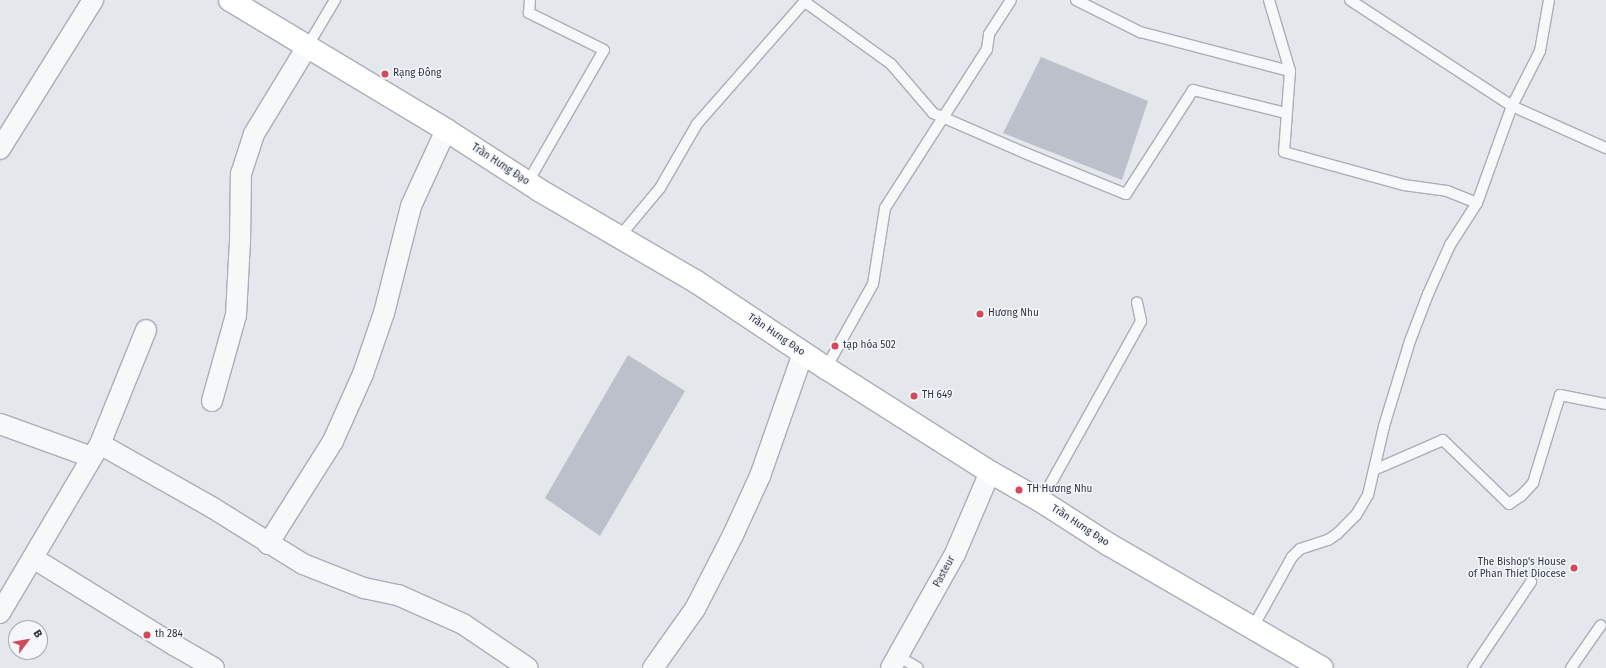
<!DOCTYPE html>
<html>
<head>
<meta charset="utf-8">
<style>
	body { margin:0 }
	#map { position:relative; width:1606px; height:668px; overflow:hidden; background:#e4e7ec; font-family:"Fira Sans",sans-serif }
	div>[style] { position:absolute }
	.building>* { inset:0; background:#bbc0ca }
	.roads { filter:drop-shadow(1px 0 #a9aeb7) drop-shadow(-1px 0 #a9aeb7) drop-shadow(0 1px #a9aeb7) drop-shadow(0 -1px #a9aeb7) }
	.lane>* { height:10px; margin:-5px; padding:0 5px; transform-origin:5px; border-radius:5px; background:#f7f8fa }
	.street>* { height:20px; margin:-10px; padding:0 10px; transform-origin:10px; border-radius:10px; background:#f7f8fa }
	.primary>* { height:22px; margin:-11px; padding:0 11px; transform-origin:11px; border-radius:11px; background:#fff }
	.dots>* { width:11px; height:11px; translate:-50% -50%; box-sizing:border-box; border:2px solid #f4f6f9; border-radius:50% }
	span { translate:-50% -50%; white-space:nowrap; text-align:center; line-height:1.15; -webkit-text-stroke:3px #f4f6f9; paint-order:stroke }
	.poi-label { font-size:10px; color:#2b3445 }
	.left { translate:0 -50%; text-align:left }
	.right { translate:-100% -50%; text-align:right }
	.street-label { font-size:10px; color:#2b3445 }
	.north { position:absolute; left:8px; top:620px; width:40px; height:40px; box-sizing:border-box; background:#f4f6f9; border:1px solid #a4a8b1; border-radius:50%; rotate:58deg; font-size:11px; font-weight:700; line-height:16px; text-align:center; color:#2b3445 }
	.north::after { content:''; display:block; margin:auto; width:14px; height:18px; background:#d1495b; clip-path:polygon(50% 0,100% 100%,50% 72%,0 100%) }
</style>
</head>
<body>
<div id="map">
	<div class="building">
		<div style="clip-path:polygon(1041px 57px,1148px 101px,1122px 180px,1003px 133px)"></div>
		<div style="clip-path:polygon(628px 355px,685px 391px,600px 536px,545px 498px)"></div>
	</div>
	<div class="roads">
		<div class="lane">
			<div style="left:1076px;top:0;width:72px;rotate:26.6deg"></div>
			<div style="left:1140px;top:32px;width:155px;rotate:14.6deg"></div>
			<div style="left:1269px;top:0;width:74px;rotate:73.5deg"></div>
			<div style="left:1290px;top:71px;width:81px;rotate:94.2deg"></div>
			<div style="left:1284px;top:152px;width:124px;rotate:15.4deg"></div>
			<div style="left:1404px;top:185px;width:43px;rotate:7.9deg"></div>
			<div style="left:1447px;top:191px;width:32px;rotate:22deg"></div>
			<div style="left:1350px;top:0;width:194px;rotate:33.2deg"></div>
			<div style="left:1512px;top:106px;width:103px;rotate:24.1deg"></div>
			<div style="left:805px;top:2px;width:106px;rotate:35.8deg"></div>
			<div style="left:891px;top:64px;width:65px;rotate:49.4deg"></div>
			<div style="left:933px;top:113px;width:100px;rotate:23.5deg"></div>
			<div style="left:1025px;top:153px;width:109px;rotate:22.1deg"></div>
			<div style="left:1126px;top:194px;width:124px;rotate:-57.2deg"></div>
			<div style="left:1193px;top:90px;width:96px;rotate:13.9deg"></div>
			<div style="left:307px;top:47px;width:55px;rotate:-59.2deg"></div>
			<div style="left:528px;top:182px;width:152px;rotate:-60.1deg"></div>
			<div style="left:604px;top:50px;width:84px;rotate:-153.7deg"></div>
			<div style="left:529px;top:13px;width:13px;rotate:-86deg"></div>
			<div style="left:620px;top:236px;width:62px;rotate:-50.2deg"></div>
			<div style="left:660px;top:188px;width:74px;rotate:-60deg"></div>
			<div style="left:697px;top:124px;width:165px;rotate:-48.7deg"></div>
			<div style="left:826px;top:368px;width:96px;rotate:-60.8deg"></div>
			<div style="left:873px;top:284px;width:77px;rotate:-81deg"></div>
			<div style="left:885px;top:208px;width:189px;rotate:-57.3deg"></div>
			<div style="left:987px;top:49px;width:15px;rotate:-82deg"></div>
			<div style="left:989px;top:34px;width:40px;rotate:-57.1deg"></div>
			<div style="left:1374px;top:470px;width:75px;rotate:-23.5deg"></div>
			<div style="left:1443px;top:440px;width:92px;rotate:44.1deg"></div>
			<div style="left:1509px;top:504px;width:14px;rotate:-34deg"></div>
			<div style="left:1521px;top:496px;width:18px;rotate:-47deg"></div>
			<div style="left:1533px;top:483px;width:92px;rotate:-72.9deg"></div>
			<div style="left:1560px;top:395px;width:47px;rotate:11.1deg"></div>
			<div style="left:1041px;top:501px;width:206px;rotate:-60.9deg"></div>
			<div style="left:1141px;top:321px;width:19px;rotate:-102deg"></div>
			<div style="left:1253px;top:627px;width:80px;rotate:-60.9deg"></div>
			<div style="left:1292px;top:557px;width:11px;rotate:-45deg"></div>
			<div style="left:1300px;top:549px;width:29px;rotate:-18deg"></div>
			<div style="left:1328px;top:540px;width:11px;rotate:-34deg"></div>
			<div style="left:1337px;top:534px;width:27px;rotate:-45deg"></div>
			<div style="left:1356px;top:515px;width:23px;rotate:-59deg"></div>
			<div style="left:1368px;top:495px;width:71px;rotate:-76.9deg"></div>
			<div style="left:1384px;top:426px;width:89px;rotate:-73deg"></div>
			<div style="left:1410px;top:341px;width:50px;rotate:-69deg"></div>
			<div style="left:1428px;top:294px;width:54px;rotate:-65.8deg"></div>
			<div style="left:1450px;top:245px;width:50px;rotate:-57.3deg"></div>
			<div style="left:1477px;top:203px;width:103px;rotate:-70.2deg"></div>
			<div style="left:1512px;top:106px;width:62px;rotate:-63deg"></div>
			<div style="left:1540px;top:51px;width:52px;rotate:-80deg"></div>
			<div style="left:898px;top:656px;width:23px;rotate:31deg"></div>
			<div style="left:1473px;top:668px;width:104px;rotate:-56deg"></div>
			<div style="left:1571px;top:668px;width:52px;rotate:-55.1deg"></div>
		</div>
		<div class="street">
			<div style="left:0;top:149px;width:176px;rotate:-58deg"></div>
			<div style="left:212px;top:401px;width:89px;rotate:-74.4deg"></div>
			<div style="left:236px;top:315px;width:73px;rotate:-86.9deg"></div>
			<div style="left:240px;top:242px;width:68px;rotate:-89.2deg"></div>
			<div style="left:241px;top:174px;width:42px;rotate:-72deg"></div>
			<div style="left:254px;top:134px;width:102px;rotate:-58.7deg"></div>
			<div style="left:0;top:424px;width:97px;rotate:19.9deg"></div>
			<div style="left:100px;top:444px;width:130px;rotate:29.5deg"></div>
			<div style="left:213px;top:508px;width:106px;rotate:31.9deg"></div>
			<div style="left:303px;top:564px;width:66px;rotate:21.5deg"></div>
			<div style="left:364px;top:588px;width:35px;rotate:12deg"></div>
			<div style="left:398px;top:595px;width:71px;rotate:24deg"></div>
			<div style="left:463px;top:624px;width:78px;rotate:34.1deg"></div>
			<div style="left:268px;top:544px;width:122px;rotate:-57.7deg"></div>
			<div style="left:333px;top:441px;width:73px;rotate:-65.9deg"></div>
			<div style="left:363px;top:374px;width:65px;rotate:-71deg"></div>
			<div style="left:384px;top:313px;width:110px;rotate:-75.8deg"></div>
			<div style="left:411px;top:206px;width:84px;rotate:-65.3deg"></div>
			<div style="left:33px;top:558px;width:166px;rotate:31.7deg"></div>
			<div style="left:174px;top:645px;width:46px;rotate:29.9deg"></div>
			<div style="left:0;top:613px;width:196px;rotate:-59.4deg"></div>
			<div style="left:100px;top:444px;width:123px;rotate:-68deg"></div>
			<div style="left:653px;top:668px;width:72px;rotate:-54.6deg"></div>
			<div style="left:695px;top:609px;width:83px;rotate:-62.8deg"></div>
			<div style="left:733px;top:535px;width:65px;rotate:-65.4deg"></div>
			<div style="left:760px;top:476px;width:130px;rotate:-70.7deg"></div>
			<div style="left:891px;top:668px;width:131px;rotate:-60.7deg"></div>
			<div style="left:955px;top:554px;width:89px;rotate:-66.9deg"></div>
		</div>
		<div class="primary">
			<div style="left:230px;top:0;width:252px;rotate:31deg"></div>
			<div style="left:446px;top:130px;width:111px;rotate:32.8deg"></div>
			<div style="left:539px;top:190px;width:181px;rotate:30.3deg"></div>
			<div style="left:695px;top:281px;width:157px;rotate:33.6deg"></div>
			<div style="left:826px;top:368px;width:194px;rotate:32.4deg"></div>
			<div style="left:990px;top:472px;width:59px;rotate:29.6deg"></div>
			<div style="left:1041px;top:501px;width:80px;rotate:32.7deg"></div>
			<div style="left:1108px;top:544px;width:247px;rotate:30.1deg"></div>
		</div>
	</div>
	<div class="dots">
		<div style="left:385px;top:74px;background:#d1495b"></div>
		<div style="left:980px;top:314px;background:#d1495b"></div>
		<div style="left:835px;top:346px;background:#d1495b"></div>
		<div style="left:914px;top:396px;background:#d1495b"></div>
		<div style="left:1019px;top:490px;background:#d1495b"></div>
		<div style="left:1574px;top:568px;background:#d1495b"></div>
		<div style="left:147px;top:635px;background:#d1495b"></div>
	</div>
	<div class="poi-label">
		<span class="left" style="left:393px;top:74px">Rạng Đông</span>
		<span class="left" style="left:988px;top:314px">Hương Nhu</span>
		<span class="left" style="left:843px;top:346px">tạp hóa 502</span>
		<span class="left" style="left:922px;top:396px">TH 649</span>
		<span class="left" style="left:1027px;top:490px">TH Hương Nhu</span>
		<span class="right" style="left:1566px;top:568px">The Bishop's House<br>of Phan Thiet Diocese</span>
		<span class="left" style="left:155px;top:635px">th 284</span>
	</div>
	<div class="street-label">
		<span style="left:500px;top:165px;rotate:33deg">Trần Hưng Đạo</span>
		<span style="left:776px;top:335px;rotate:34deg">Trần Hưng Đạo</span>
		<span style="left:1080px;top:526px;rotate:33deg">Trần Hưng Đạo</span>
		<span style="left:945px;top:572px;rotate:-62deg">Pasteur</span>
	</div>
	<div class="north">B</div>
</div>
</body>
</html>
